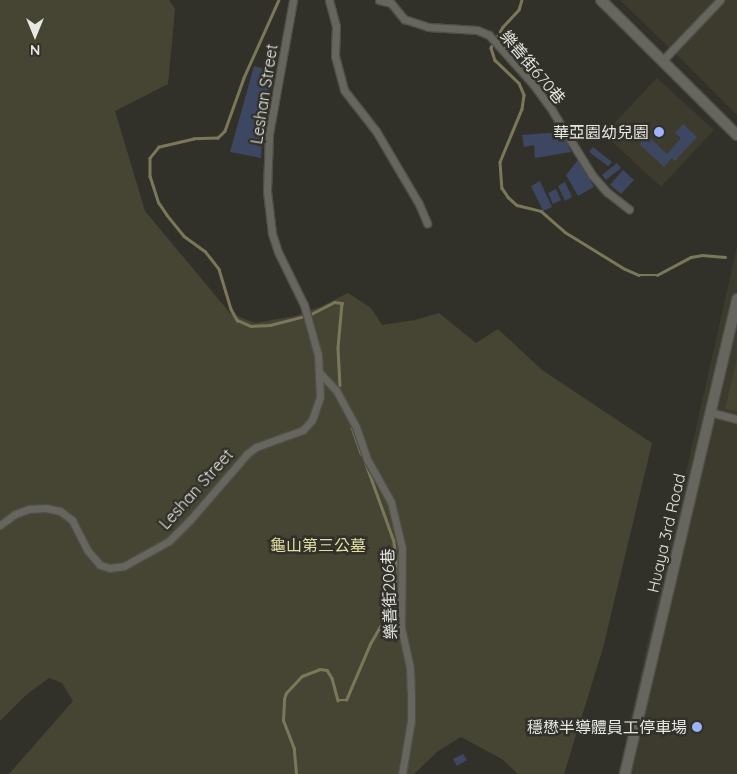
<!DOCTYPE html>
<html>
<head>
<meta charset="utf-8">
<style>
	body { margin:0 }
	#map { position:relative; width:737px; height:774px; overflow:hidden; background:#31312a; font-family:Quicksand,"Noto Sans TC",sans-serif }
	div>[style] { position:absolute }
	.built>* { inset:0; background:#3c3b2e }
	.green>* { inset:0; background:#464533 }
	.stream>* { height:2.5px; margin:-1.25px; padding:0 1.25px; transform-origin:1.25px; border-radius:1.25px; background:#7b7859 }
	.building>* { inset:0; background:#3e4761 }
	.roads { filter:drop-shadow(1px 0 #4f4f49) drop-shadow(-1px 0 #4f4f49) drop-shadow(0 1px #4f4f49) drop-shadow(0 -1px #4f4f49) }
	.street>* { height:7px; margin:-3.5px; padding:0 3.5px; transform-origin:3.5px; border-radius:3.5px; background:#66655e }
	.secondary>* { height:10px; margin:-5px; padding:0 5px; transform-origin:5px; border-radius:5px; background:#66655e }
	.dots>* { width:14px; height:14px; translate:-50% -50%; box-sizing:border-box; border:2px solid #31312a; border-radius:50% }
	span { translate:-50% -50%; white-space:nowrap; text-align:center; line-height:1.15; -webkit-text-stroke:5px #31312a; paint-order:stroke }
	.street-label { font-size:16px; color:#e7e7e3 }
	.poi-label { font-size:16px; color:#e7e7e3 }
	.right { translate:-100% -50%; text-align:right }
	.park-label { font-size:16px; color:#e4dfa4 }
	.north { position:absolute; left:10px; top:10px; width:50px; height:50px; -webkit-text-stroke:4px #31312a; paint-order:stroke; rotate:180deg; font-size:14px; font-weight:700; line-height:20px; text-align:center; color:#e7e7e3 }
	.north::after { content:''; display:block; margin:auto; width:18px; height:22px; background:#e7e7e3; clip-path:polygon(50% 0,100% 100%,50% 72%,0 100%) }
</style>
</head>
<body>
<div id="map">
	<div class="built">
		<div style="clip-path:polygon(620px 0,737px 0,737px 115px,682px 60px)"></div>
		<div style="clip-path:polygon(657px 78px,714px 130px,661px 187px,604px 134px)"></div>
		<div style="clip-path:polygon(737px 246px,737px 774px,618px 774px,720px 322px)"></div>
	</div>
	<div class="green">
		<div style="clip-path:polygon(0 0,169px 0,175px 9px,168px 84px,115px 111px,145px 211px,230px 313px,255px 323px,295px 316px,322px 306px,348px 293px,371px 308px,382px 325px,415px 320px,439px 313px,476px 343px,498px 329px,542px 370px,652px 443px,603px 648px,564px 774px,518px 774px,502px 759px,461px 737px,437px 752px,414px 774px,9px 774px,73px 701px,62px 683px,49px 678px,26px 695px,0 721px)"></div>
		<div style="clip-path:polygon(737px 359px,737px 411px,725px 409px)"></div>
	</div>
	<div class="stream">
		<div style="left:279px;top:0;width:85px;rotate:114.2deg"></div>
		<div style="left:244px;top:78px;width:56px;rotate:109.7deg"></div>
		<div style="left:225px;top:131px;width:10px;rotate:135deg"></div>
		<div style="left:218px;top:138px;width:24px;rotate:178deg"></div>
		<div style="left:194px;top:139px;width:36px;rotate:167deg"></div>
		<div style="left:159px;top:147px;width:14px;rotate:129deg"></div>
		<div style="left:150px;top:158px;width:18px;rotate:90deg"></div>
		<div style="left:150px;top:176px;width:28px;rotate:72deg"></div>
		<div style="left:159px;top:203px;width:14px;rotate:56deg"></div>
		<div style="left:167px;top:215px;width:27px;rotate:51deg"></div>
		<div style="left:184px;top:236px;width:26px;rotate:36deg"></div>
		<div style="left:205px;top:251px;width:23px;rotate:52deg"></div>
		<div style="left:219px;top:269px;width:42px;rotate:73.3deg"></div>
		<div style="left:231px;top:309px;width:13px;rotate:61deg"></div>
		<div style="left:237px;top:320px;width:15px;rotate:23deg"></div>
		<div style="left:251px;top:326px;width:19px;rotate:-3deg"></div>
		<div style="left:270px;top:325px;width:40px;rotate:-14.4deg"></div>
		<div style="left:309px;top:315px;width:28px;rotate:-27deg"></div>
		<div style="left:334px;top:302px;width:8px;rotate:7deg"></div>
		<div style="left:342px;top:303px;width:45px;rotate:95.1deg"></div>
		<div style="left:338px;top:348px;width:37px;rotate:87deg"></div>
		<div style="left:522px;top:0;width:10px;rotate:107deg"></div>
		<div style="left:519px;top:10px;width:23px;rotate:133deg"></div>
		<div style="left:503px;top:27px;width:24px;rotate:120deg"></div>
		<div style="left:491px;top:48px;width:13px;rotate:72deg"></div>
		<div style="left:495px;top:60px;width:33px;rotate:44deg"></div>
		<div style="left:519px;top:83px;width:13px;rotate:67deg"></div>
		<div style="left:524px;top:95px;width:14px;rotate:98deg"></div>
		<div style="left:522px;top:109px;width:57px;rotate:112.5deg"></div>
		<div style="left:500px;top:162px;width:26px;rotate:86deg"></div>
		<div style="left:502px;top:188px;width:11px;rotate:56deg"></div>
		<div style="left:508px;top:197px;width:12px;rotate:42deg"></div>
		<div style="left:517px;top:205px;width:25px;rotate:14deg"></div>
		<div style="left:541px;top:211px;width:32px;rotate:41deg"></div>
		<div style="left:565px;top:232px;width:70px;rotate:31.7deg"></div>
		<div style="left:625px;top:269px;width:15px;rotate:23deg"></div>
		<div style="left:639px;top:275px;width:18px"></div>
		<div style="left:657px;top:275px;width:38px;rotate:-28deg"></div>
		<div style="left:691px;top:257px;width:11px;rotate:-10deg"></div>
		<div style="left:702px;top:255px;width:23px;rotate:5deg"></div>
		<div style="left:352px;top:427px;width:28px;rotate:71deg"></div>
		<div style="left:296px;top:774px;width:25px;rotate:-95deg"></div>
		<div style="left:294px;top:749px;width:30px;rotate:-111deg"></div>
		<div style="left:283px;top:721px;width:22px;rotate:-87deg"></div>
		<div style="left:284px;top:699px;width:6px;rotate:-72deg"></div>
		<div style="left:286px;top:693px;width:23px;rotate:-47deg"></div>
		<div style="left:302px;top:676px;width:19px;rotate:-21deg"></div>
		<div style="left:320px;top:669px;width:7px;rotate:8deg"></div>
		<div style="left:327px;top:670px;width:9px;rotate:58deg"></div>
		<div style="left:332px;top:678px;width:23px;rotate:75deg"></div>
		<div style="left:338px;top:700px;width:8px"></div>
		<div style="left:346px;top:700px;width:61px;rotate:-66.8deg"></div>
		<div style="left:370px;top:644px;width:20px;rotate:-60deg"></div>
		<div style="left:380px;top:627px;width:10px;rotate:-37deg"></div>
		<div style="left:388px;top:621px;width:21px;rotate:-73deg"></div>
		<div style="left:394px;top:601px;width:26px;rotate:-81deg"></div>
		<div style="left:398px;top:575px;width:35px;rotate:-98deg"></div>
		<div style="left:393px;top:540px;width:85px;rotate:-109.9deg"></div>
	</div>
	<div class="building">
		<div style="clip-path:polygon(254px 66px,272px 71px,263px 122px,261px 158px,230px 152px)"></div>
		<div style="clip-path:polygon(683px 124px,697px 137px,675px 161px,672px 158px,664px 167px,639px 144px,647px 135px,667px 154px,681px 138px,675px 133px)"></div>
		<div style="clip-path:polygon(562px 132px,571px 152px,535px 158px,534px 145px,524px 147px,522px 135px)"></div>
		<div style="clip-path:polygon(593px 147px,612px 162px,608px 166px,589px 152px)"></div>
		<div style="clip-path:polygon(578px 160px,594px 187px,578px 196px,566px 175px)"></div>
		<div style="clip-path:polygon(617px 163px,621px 168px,606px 180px,602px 175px)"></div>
		<div style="clip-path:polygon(623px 170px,634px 180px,621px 194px,610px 185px)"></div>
		<div style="clip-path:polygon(540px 181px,552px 207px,543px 211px,531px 186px)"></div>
		<div style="clip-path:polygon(565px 182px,572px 197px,565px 201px,558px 186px)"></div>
		<div style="clip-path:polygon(556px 189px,561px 200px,553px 204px,548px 193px)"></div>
		<div style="clip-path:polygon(463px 754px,467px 760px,457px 766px,453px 759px)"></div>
	</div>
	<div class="roads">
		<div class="street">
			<div style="left:329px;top:0;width:27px;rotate:75deg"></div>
			<div style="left:336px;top:26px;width:30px;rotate:92deg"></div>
			<div style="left:335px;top:56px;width:35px;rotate:75deg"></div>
			<div style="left:344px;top:90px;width:52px;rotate:52deg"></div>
			<div style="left:376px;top:131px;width:85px;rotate:59.5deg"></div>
			<div style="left:419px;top:204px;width:21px;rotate:67deg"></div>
			<div style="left:379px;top:0;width:12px;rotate:14deg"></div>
			<div style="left:391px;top:3px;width:21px;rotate:51deg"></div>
			<div style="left:404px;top:19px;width:25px;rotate:18deg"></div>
			<div style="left:428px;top:27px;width:49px;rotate:3.5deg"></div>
			<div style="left:477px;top:30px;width:13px;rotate:23deg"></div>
			<div style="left:489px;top:35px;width:66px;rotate:48.1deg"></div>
			<div style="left:533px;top:84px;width:34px;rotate:54deg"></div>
			<div style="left:553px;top:112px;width:74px;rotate:58.2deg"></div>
			<div style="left:592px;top:175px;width:23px;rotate:49deg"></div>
			<div style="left:607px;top:192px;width:28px;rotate:38deg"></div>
			<div style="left:663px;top:60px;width:83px;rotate:-46.5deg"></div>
			<div style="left:319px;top:372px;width:25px;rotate:47deg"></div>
			<div style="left:336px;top:390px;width:42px;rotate:61.6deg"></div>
			<div style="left:356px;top:427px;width:34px;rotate:71deg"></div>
			<div style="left:367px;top:459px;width:49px;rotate:60.8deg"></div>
			<div style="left:391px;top:502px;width:47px;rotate:76.6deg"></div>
			<div style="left:402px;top:548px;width:79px;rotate:90.7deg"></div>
			<div style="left:401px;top:627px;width:42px;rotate:77.6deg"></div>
			<div style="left:410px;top:668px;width:25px;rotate:88deg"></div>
			<div style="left:411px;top:693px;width:28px;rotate:90deg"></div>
			<div style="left:411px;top:721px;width:54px;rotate:99.6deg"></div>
			<div style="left:710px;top:412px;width:28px;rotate:15deg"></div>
			<div style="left:0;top:525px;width:19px;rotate:-36deg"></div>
			<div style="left:15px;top:514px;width:15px;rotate:-20deg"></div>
			<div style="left:29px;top:509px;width:17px;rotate:-3deg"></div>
			<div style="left:46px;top:508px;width:14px;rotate:12deg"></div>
			<div style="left:60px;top:511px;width:15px;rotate:37deg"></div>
			<div style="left:72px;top:520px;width:35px;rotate:63deg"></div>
			<div style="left:88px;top:551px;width:18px;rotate:49deg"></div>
			<div style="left:100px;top:565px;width:10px;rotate:17deg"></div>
			<div style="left:110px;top:568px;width:14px;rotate:-8deg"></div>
			<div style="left:124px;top:566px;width:51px;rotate:-29.1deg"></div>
			<div style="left:169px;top:541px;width:30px;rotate:-45deg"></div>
			<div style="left:190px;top:520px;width:87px;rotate:-49.2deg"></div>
			<div style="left:247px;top:454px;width:11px;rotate:-38deg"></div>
			<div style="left:256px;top:447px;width:50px;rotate:-19.9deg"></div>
			<div style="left:303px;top:430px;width:13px;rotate:-48deg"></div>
			<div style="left:312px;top:420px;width:24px;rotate:-71deg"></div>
			<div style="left:320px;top:397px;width:42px;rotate:-92.7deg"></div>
			<div style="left:318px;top:355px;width:52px;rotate:-105.6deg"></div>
			<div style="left:304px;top:305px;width:59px;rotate:-116.1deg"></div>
			<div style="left:278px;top:252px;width:20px;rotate:-108deg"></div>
			<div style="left:272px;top:233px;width:42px;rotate:-96.8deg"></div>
			<div style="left:267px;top:191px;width:57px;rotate:-88deg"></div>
			<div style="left:269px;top:134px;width:136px;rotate:-79.8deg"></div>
		</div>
		<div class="secondary">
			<div style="left:601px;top:0;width:192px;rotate:44.8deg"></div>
			<div style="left:625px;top:774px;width:488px;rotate:-76.7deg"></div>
		</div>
	</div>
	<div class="dots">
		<div style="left:659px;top:132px;background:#9db4fd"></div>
		<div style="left:697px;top:727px;background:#9db4fd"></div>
	</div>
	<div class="street-label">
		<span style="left:533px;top:67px;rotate:50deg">樂善街670巷</span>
		<span style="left:264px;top:94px;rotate:-81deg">Leshan Street</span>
		<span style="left:196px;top:489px;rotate:-48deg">Leshan Street</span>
		<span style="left:666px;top:533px;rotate:-77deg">Huaya 3rd Road</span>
		<span style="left:389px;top:594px;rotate:-92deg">樂善街206巷</span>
	</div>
	<div class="poi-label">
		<span class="right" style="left:649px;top:132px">華亞園幼兒園</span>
		<span class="right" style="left:687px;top:727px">穩懋半導體員工停車場</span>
	</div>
	<div class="park-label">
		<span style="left:318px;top:545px">龜山第三公墓</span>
	</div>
	<div class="north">N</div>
</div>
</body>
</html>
